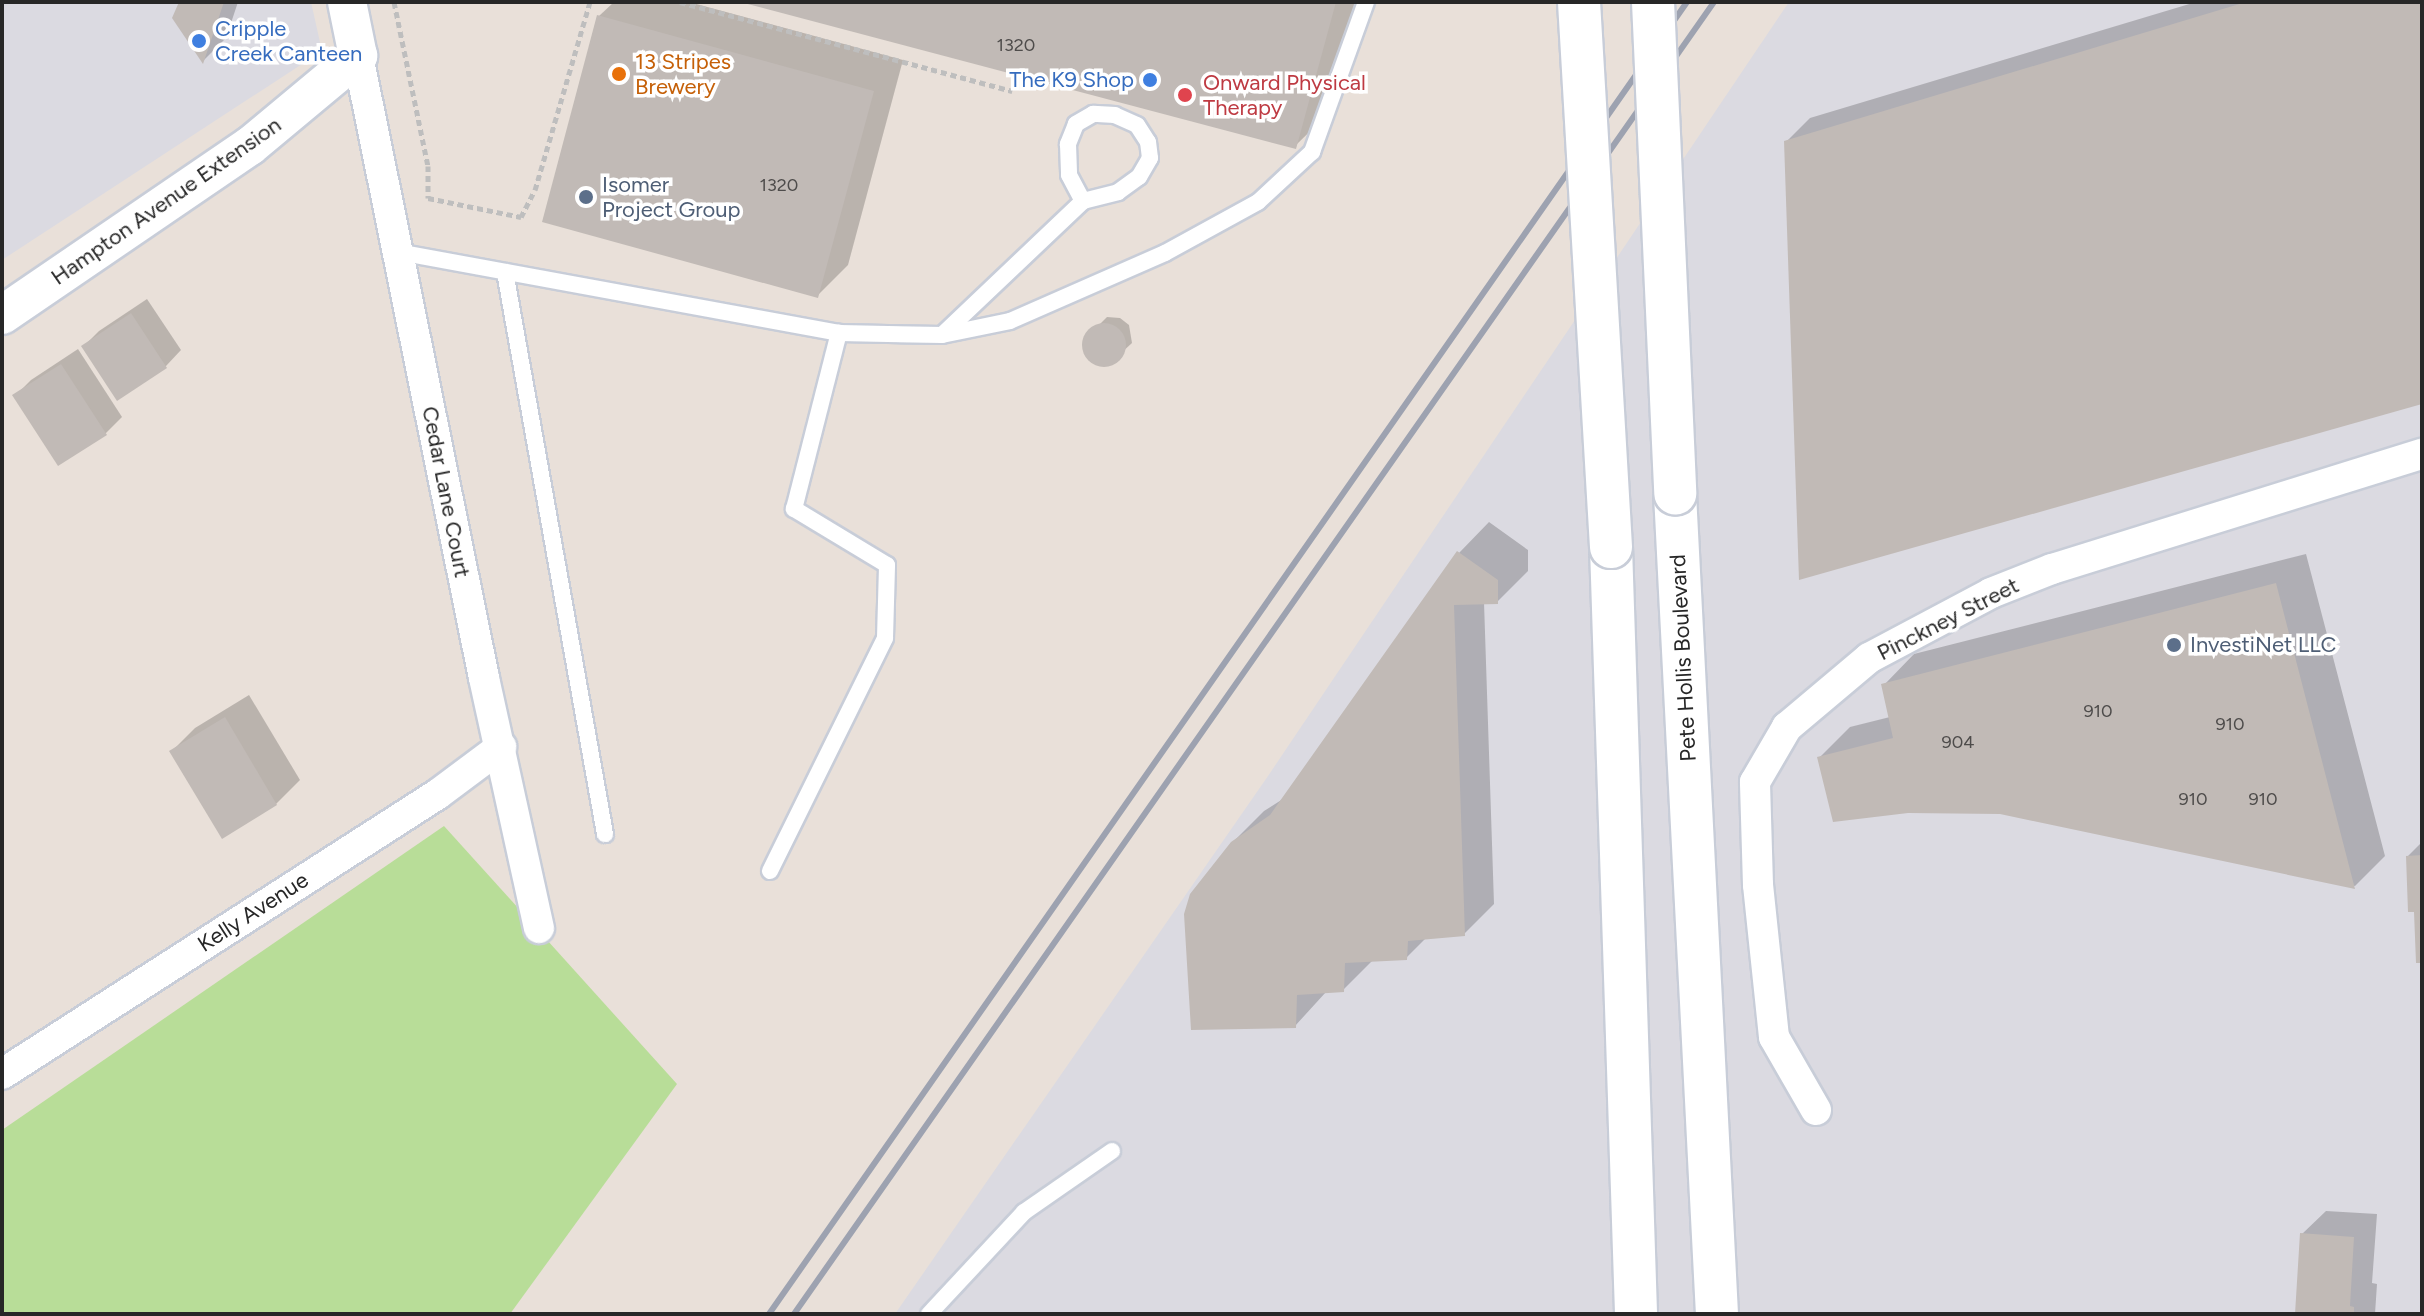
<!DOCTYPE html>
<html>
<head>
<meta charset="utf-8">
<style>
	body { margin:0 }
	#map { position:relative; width:2424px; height:1316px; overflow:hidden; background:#e9e0d9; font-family:Figtree,sans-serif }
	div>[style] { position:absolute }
	.industrial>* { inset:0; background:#dbdae1 }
	.green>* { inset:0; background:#b8dd98 }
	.shadow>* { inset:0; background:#0003 }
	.building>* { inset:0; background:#c1bab6 }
	.round { border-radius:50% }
	.path>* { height:5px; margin-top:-2.5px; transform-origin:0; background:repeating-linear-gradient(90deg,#bebebe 0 6px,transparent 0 10px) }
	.roads { filter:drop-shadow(2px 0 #c8cdd8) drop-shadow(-2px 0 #c8cdd8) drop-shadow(0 2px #c8cdd8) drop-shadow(0 -2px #c8cdd8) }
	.service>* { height:16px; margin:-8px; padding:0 8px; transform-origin:8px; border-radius:8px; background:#fff }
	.minor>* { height:30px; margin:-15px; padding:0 15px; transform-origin:15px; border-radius:15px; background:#fff }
	.tertiary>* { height:38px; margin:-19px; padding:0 19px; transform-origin:19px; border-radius:19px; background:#fff }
	.secondary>* { height:42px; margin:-21px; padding:0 21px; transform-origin:21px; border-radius:21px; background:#fff }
	.rail>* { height:6px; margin:-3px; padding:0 3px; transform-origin:3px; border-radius:3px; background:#9da2b0 }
	.bridges { filter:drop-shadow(2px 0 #c8cdd8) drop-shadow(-2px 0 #c8cdd8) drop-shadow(0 2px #c8cdd8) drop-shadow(0 -2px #c8cdd8) }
	.secondary-bridge>* { height:42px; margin:-21px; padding:0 21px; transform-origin:21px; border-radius:21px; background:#fff }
	.dots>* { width:22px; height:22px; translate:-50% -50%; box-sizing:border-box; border:4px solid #fff; border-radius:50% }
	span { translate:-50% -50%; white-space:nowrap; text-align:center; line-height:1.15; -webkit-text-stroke:7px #fff; paint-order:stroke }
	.number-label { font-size:18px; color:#4e4c4b }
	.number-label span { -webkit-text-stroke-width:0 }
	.shop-label { font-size:22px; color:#366cbe }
	.left { translate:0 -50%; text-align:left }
	.right { translate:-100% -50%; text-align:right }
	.food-label { font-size:22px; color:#c56008 }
	.health-label { font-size:22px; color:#be3a42 }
	.service-label { font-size:22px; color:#4e5e75 }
	.street-label { font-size:22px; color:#272727 }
	.frame { position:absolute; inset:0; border:4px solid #272727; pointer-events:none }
</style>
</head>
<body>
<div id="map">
	<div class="industrial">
		<div style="clip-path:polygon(2px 2px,311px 2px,322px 51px,2px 260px)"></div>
		<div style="clip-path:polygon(1789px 2px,2422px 2px,2422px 1314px,895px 1314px,1268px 776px)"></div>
	</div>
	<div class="green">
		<div style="clip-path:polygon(444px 826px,677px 1084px,510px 1314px,2px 1314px,2px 1130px)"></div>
	</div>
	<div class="shadow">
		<div style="clip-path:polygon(181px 2px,238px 2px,226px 38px,203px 61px)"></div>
		<div style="clip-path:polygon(614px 2px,689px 2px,903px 60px,848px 265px,817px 296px,599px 16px)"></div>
		<div style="clip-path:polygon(744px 2px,1365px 2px,1337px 105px,1295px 146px)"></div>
		<div style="clip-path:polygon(2196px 2px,2422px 2px,2422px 402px,1786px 142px,1810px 118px)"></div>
		<div style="clip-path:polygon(147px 299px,181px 350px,166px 366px,118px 398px,83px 347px,99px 331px)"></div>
		<div style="clip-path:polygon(1107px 317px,1120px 318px,1129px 325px,1132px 343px,1108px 365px,1094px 363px,1085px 352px,1085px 339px)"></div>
		<div style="clip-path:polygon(78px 349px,122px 417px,106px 433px,59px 463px,15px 396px,31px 380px)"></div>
		<div style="clip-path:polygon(1489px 522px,1528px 550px,1528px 571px,1497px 602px,1484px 602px,1494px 904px,1464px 934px,1427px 937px,1406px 958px,1374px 959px,1343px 990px,1326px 992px,1295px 1026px,1232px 843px,1264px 811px,1286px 797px,1459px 553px)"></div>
		<div style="clip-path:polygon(2306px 554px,2385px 856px,2355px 886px,2000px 812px,1820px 757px,1850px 727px,1890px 717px,1884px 685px,1914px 654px)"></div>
		<div style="clip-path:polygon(249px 695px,300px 780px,276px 804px,172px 751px,195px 728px)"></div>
		<div style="clip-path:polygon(2422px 842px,2422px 961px,2408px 856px)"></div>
		<div style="clip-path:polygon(2326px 1211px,2377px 1214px,2372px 1283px,2377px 1284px,2375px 1314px,2297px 1314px,2302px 1234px)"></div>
	</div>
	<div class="building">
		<div style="clip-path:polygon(179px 2px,224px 2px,203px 64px,172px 18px)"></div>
		<div style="clip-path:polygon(740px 2px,1336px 2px,1296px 149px)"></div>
		<div style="clip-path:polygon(2246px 2px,2422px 2px,2422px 404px,1799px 580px,1784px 141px)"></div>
		<div style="clip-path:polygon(597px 15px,874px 91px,818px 298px,542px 222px)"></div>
		<div style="clip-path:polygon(131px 313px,167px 368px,117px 401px,81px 346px)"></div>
		<div class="round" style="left:1082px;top:323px;width:44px;height:44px"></div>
		<div style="clip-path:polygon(61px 364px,107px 435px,58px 466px,12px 395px)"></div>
		<div style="clip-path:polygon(1457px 551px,1498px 580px,1498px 604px,1454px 605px,1465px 936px,1408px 941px,1407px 960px,1345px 963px,1344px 992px,1297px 995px,1296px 1028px,1191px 1030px,1184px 914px,1190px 894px,1231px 842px,1270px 815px)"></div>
		<div style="clip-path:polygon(2276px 583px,2355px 889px,2000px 814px,1908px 813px,1833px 822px,1817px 757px,1893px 738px,1881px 684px)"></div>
		<div style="clip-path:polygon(225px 717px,277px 805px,222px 839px,169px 751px)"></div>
		<div style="clip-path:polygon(2422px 855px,2422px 963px,2416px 963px,2414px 912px,2408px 912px,2406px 856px)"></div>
		<div style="clip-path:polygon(2300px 1233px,2354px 1237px,2350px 1306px,2354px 1307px,2354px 1314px,2295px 1314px)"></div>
	</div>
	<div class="path">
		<div style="left:394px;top:2px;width:167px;rotate:78.3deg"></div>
		<div style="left:428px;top:166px;width:32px;rotate:90deg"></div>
		<div style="left:428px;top:198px;width:95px;rotate:11.5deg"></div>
		<div style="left:521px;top:217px;width:30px;rotate:-63deg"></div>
		<div style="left:535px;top:190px;width:196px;rotate:-73.7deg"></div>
		<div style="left:680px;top:2px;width:344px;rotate:15deg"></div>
	</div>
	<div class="roads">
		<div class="service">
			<div style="left:398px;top:252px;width:448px;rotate:10.4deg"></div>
			<div style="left:839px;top:333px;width:103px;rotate:1.1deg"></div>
			<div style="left:942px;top:335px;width:69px;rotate:-11.6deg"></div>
			<div style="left:1010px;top:321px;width:169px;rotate:-23.7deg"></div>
			<div style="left:1165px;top:253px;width:106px;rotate:-28.7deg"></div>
			<div style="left:1258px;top:202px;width:74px;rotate:-42.8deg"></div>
			<div style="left:1312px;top:152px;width:159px;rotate:-70.2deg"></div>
			<div style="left:505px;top:272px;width:571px;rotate:79.91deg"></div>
			<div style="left:943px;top:334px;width:193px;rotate:-43.5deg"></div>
			<div style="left:1083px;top:201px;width:36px;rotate:-14deg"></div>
			<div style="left:1118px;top:192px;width:26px;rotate:-36deg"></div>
			<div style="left:1139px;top:177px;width:22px;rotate:-60deg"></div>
			<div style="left:1150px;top:158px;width:16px;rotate:-97deg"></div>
			<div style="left:1148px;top:142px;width:20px;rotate:-123deg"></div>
			<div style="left:1137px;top:125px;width:24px;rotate:-156deg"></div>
			<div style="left:1115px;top:115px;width:22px;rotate:-177deg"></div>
			<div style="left:1093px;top:114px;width:20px;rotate:150deg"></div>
			<div style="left:1076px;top:124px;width:22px;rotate:112deg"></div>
			<div style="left:1068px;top:144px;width:31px;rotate:88deg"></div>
			<div style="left:1069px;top:175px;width:30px;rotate:62deg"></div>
			<div style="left:770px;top:871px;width:260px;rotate:-63.7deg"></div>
			<div style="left:885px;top:638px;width:73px;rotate:-88.4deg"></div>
			<div style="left:887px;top:565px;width:109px;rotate:-148.9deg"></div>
			<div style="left:794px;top:509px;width:182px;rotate:-75.7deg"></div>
			<div style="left:929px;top:1314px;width:139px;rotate:-47deg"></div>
			<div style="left:1024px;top:1212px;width:107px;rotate:-34.7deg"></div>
		</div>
		<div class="minor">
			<div style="left:358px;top:56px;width:635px;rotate:78.55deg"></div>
			<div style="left:484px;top:678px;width:256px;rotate:77.6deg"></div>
			<div style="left:2px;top:1074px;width:518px;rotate:-32.71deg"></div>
			<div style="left:438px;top:794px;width:79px;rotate:-36.7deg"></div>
			<div style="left:1816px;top:1110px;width:84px;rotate:-119.9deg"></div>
			<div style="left:1774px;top:1037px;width:153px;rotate:-96deg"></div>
			<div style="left:1758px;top:885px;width:103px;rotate:-91.7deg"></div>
			<div style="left:1755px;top:782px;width:64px;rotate:-59.8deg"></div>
			<div style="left:1787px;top:727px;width:107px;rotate:-40.1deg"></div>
			<div style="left:1869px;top:658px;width:138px;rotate:-28deg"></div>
			<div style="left:1991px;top:593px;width:66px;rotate:-21.5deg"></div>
			<div style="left:2052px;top:569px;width:387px;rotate:-17.3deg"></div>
		</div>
		<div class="tertiary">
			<div style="left:2px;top:315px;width:300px;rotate:-34.3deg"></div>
			<div style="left:250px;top:146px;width:141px;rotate:-39.8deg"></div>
			<div style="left:358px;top:56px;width:55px;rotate:-101.5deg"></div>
		</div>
		<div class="secondary">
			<div style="left:1675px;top:494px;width:821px;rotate:87.07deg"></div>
			<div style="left:1611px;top:547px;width:767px;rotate:88.13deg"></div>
		</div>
	</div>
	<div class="rail">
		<div style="left:769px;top:1314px;width:1601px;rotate:-55.02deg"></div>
		<div style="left:794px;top:1314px;width:1602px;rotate:-54.96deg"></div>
	</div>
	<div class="bridges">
		<div class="secondary-bridge">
			<div style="left:1579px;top:2px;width:546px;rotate:86.64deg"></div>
			<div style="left:1653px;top:2px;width:492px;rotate:87.4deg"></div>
		</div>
	</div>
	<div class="dots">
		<div style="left:199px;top:41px;background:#3f7fe0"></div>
		<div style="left:619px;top:74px;background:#e8710a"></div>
		<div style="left:1150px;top:80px;background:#3f7fe0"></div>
		<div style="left:1185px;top:95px;background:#e0444e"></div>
		<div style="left:586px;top:197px;background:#5c6f8a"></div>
		<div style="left:2174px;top:645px;background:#5c6f8a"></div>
	</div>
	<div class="number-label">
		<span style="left:1016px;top:45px">1320</span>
		<span style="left:779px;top:185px">1320</span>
		<span style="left:2098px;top:711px">910</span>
		<span style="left:2230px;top:724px">910</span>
		<span style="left:1958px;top:742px">904</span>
		<span style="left:2193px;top:799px">910</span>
		<span style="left:2263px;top:799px">910</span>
	</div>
	<div class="shop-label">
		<span class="left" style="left:215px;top:41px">Cripple<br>Creek Canteen</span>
		<span class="right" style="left:1134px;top:80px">The K9 Shop</span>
	</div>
	<div class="food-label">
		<span class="left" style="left:635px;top:74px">13 Stripes<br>Brewery</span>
	</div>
	<div class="health-label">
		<span class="left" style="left:1203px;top:95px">Onward Physical<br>Therapy</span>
	</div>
	<div class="service-label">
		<span class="left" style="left:602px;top:197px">Isomer<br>Project Group</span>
		<span class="left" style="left:2190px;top:645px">InvestiNet LLC</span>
	</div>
	<div class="street-label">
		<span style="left:166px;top:201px;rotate:-35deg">Hampton Avenue Extension</span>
		<span style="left:446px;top:492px;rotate:79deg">Cedar Lane Court</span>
		<span style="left:1948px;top:619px;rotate:-27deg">Pinckney Street</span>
		<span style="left:1683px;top:658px;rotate:-93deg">Pete Hollis Boulevard</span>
		<span style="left:253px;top:912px;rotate:-33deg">Kelly Avenue</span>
	</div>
	<div class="frame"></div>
</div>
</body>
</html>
